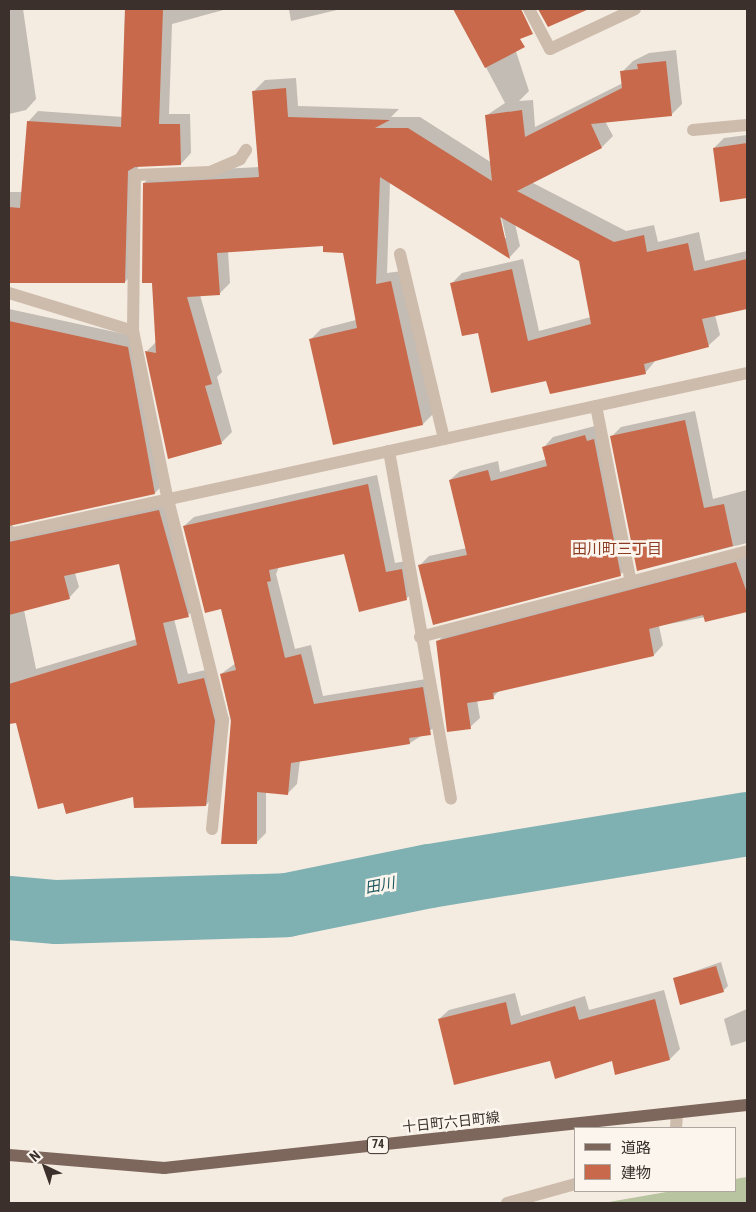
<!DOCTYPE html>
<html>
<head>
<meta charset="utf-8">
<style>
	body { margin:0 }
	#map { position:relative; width:756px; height:1212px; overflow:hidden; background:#f4ebe1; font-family:"Roboto Condensed","Noto Sans JP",sans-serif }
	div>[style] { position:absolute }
	.green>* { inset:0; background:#b8c4a0 }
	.shadow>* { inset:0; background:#0003 }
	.river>* { height:64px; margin:-32px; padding:0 32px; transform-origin:32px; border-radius:32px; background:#7fb0b2 }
	.building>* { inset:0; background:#c8694b }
	.lane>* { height:12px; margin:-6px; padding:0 6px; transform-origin:6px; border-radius:6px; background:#cdbbac }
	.street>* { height:12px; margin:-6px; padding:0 6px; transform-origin:6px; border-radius:6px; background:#cdbbac }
	.primary>* { height:12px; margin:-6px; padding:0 6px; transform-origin:6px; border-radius:6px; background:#7d675c }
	span { translate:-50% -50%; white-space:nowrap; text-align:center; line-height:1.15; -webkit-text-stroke:5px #fbf5ee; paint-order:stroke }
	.shield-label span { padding:1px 4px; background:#fbf5ee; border:1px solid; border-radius:4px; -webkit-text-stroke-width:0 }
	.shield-label { font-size:12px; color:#3b302b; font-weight:700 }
	.street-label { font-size:14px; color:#3b302b }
	.neighbourhood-label { font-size:15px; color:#8c3b22 }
	.water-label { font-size:15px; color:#1f5a5e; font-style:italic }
	.frame { position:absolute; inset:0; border:10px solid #3b302b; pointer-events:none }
	.legend { position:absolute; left:574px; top:1127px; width:162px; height:65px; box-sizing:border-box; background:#fbf5ee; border:1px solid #aea6a0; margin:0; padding:6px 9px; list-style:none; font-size:15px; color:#3b302b }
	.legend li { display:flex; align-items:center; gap:10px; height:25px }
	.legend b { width:25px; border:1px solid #aea6a0 }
	.north { position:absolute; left:20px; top:1142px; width:50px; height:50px; -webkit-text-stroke:4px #fbf5ee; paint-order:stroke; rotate:318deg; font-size:14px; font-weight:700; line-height:20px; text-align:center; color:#3b302b }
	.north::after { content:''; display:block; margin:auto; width:18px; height:22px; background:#3b302b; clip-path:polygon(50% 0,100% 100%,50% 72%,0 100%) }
</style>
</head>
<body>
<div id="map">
	<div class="green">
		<div style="clip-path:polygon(747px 1177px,747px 1203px,603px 1203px,672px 1191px,735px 1191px,735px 1179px)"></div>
	</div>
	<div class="shadow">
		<div style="clip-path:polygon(9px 9px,23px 9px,36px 99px,26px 110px,9px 114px)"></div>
		<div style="clip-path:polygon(125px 9px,227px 9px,172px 24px,169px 114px,190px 114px,191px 153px,181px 164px,138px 166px,135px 271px,125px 282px,9px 282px,9px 192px,22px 192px,28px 122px,38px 111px,123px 117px)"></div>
		<div style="clip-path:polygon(289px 9px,341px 9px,291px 21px)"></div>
		<div style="clip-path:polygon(evenodd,455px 9px,502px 9px,529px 91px,519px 101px,533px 100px,535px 127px,623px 83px,622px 72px,633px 61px,649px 53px,676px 50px,682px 104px,671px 115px,605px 121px,613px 136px,602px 147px,531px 182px,626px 231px,654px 225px,658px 242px,699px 232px,705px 261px,747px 251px,747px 308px,715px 315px,720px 335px,708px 346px,656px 360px,645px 373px,547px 379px,479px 331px,451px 284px,462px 273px,523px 259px,539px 331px,591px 317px,580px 260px,515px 224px,520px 246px,510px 257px,390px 182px,387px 273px,402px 271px,434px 413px,423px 424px,334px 444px,310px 340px,321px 329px,356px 320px,344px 252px,324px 245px,228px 251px,230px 283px,219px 294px,200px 295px,222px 372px,217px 377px,232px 432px,221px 443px,169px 458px,147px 351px,157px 341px,144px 183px,155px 172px,259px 167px,254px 91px,265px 80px,296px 78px,298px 106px,399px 109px,391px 117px,420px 117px,492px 163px,487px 115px,505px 103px,455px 9px,500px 210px,506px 238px,504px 238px,500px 210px)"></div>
		<div style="clip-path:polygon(747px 135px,747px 197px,721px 200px,714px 148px,724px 138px)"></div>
		<div style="clip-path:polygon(evenodd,9px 309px,138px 337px,165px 482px,155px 493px,10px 524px,21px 532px,169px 500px,198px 605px,188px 615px,174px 619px,188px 674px,214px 668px,224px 710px,216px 794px,206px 805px,134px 795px,64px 801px,17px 721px,9px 723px,9px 309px,120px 563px,137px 639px,36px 669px,24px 610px,69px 598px,79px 587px,75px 573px,120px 563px)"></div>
		<div style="clip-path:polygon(695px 411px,713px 499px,747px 490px,747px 543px,638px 570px,612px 436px,621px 427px)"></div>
		<div style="clip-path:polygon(595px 426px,631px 565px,621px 574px,434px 624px,419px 566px,429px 556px,467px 548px,450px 480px,460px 471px,498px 461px,500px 472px,547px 459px,544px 447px,553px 437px)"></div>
		<div style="clip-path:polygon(377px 475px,395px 563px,411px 560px,416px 589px,407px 598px,345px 553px,279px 567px,276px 574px,295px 649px,311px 645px,323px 696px,432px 678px,440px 724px,410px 743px,300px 760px,297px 784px,288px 793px,266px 791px,266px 833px,256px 843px,221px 674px,236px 663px,222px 607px,184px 526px,194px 517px)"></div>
		<div style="clip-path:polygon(747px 553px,747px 609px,659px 626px,663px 645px,654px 655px,501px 689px,493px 697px,477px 700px,480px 718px,470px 727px,437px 642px,447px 632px)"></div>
		<div style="clip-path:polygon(721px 962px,728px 986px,723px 991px,675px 978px)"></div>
		<div style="clip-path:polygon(664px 990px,680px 1049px,670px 1059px,551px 1060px,439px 1019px,449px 1010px,515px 993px,521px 1016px,585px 996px,589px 1010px)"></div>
		<div style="clip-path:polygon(747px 1009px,747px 1041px,731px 1046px,724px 1019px)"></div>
	</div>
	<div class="river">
		<div style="left:9px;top:908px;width:48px;rotate:4.8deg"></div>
		<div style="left:57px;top:912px;width:230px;rotate:-1.7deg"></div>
		<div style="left:287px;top:905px;width:146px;rotate:-11.5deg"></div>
		<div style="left:430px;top:876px;width:321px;rotate:-9.3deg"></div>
	</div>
	<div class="building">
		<div style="clip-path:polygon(125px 9px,163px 9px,159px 124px,180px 124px,181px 165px,135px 167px,128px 171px,125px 283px,9px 283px,9px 207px,20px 208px,27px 121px,121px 127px)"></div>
		<div style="clip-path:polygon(453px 9px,521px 9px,533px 34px,520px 39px,525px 47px,485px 68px)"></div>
		<div style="clip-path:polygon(538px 9px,589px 9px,548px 27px)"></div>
		<div style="clip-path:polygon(666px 61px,672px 116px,591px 124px,602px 148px,517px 191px,614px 242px,644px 235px,647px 252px,688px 243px,694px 271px,747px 259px,747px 309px,702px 319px,709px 347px,644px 364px,646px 374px,550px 394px,546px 381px,491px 393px,478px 333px,462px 336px,450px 283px,512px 269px,528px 341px,591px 324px,579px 261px,500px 217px,510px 259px,380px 177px,376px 284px,391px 281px,423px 425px,333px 445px,309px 339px,357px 328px,343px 253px,323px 252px,323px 246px,217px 253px,220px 295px,187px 297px,212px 384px,205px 386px,222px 444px,168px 459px,145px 351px,156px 353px,152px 283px,142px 283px,143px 183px,259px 177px,252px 91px,286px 88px,288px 117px,390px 120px,375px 128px,408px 128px,492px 181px,485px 115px,522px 110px,525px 137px,622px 88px,620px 71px,638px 69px,637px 64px)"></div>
		<div style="clip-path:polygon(747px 143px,747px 198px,720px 202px,713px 148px)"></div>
		<div style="clip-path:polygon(9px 321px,128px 347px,155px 494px,9px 526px)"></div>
		<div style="clip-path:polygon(685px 420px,704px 508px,724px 504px,733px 546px,637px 571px,610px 436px)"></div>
		<div style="clip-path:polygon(585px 435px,587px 441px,594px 439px,621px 576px,433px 625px,418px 565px,467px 555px,449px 480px,488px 470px,491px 481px,547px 466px,542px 447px)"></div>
		<div style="clip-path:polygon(368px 484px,386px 572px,402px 569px,407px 600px,359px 612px,344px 554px,269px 570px,271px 581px,267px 582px,285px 658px,301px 654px,314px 704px,423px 687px,431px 735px,409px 738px,410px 744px,291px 763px,288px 795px,257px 792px,257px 844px,221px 844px,231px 720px,220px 674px,236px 670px,221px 609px,205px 613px,183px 526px)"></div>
		<div style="clip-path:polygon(159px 510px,189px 617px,163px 623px,178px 684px,204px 678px,215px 721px,206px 806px,134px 808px,133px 797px,66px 814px,63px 803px,38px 809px,16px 723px,9px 724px,9px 684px,137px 645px,119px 564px,64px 576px,70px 599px,9px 615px,9px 542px)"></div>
		<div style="clip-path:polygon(736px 562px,747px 593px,747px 612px,705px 622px,703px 615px,649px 629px,654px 656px,493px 693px,494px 699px,467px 703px,471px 729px,447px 732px,436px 641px)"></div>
		<div style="clip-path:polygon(716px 966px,724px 992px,680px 1005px,673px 978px)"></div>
		<div style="clip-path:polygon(655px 999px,670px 1060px,615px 1075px,612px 1061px,555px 1079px,550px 1061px,454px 1085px,438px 1019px,506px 1002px,511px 1025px,575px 1006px,579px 1020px)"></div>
	</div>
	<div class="lane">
		<div style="left:529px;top:9px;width:45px;rotate:62.3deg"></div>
		<div style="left:550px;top:49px;width:94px;rotate:-25.2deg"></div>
		<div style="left:693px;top:130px;width:54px;rotate:-5.3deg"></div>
		<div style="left:400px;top:254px;width:190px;rotate:76.6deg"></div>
		<div style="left:9px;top:293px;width:130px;rotate:17deg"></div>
		<div style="left:596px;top:406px;width:179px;rotate:78.8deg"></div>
		<div style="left:389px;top:451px;width:353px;rotate:79.9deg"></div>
		<div style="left:420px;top:637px;width:338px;rotate:-14.7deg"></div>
		<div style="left:212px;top:829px;width:110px;rotate:-84.2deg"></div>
		<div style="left:223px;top:720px;width:231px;rotate:-104deg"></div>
		<div style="left:167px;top:496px;width:168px;rotate:-101.6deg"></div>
		<div style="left:133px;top:331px;width:156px;rotate:-89.3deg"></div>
		<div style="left:135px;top:175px;width:75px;rotate:-2.3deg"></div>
		<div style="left:210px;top:172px;width:33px;rotate:-23deg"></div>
		<div style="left:240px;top:159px;width:11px;rotate:-56deg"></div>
	</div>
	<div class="street">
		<div style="left:9px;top:534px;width:755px;rotate:-12.31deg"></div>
		<div style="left:676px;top:1128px;width:15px;rotate:-86deg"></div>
		<div style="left:507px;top:1203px;width:71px;rotate:-15.6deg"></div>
	</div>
	<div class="primary">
		<div style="left:9px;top:1155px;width:156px;rotate:4.8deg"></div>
		<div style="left:164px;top:1168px;width:586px;rotate:-6.17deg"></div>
	</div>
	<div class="shield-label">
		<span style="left:378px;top:1145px">74</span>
	</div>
	<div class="street-label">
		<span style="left:451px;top:1122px;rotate:-6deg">十日町六日町線</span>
	</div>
	<div class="neighbourhood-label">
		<span style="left:617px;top:550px">田川町三丁目</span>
	</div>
	<div class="water-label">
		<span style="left:380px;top:886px;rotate:-11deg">田川</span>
	</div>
	<div class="frame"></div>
	<ul class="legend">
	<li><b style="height:6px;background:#7d675c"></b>道路</li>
	<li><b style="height:14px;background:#c8694b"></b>建物</li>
	</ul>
	<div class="north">N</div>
</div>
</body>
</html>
